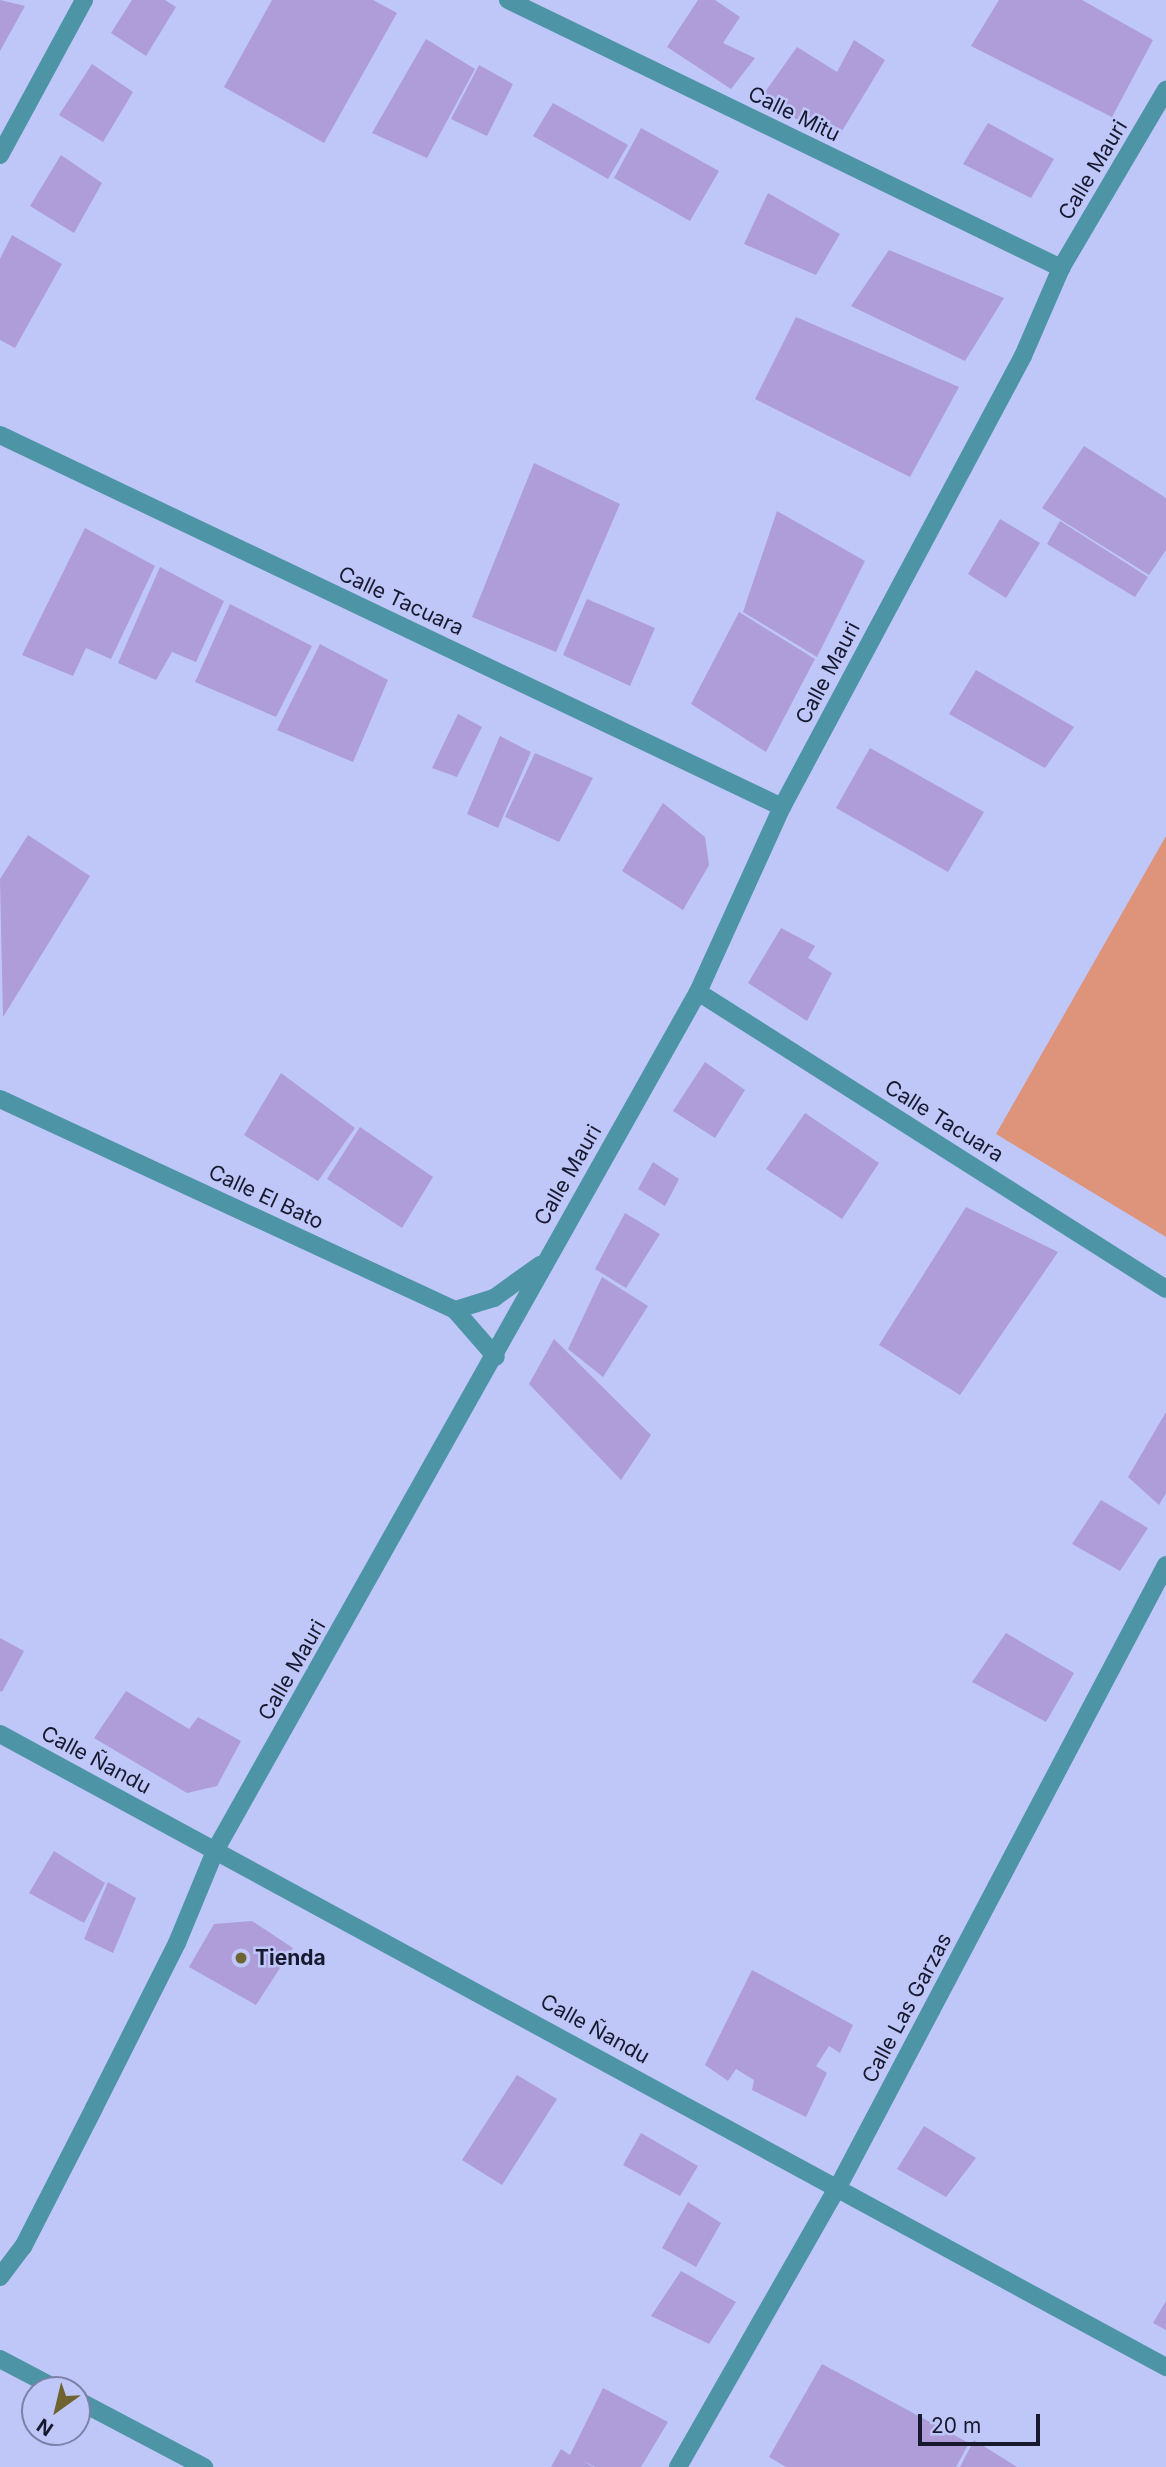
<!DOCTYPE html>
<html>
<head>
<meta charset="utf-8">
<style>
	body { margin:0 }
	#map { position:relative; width:1166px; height:2467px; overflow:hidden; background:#bfc7f8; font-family:Inter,sans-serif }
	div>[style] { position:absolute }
	.green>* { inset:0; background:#de937b }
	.building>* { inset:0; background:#ae9dd8 }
	.minor>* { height:18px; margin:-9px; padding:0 9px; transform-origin:9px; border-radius:9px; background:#4e94a7 }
	.dots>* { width:19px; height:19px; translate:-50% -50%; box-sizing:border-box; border:4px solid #bfc7f8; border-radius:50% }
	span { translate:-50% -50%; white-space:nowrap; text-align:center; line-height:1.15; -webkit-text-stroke:5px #bfc7f8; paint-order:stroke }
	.street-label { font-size:21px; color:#17192f }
	.poi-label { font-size:21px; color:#17192f; font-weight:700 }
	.left { translate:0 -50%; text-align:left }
	.north { position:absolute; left:21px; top:2376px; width:70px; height:70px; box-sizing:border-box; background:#bfc7f8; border:2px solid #7c81a8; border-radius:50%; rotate:214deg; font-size:19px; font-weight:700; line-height:28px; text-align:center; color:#17192f }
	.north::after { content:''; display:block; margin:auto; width:24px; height:32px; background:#6f6431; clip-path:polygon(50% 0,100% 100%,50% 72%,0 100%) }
	.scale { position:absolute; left:918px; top:2414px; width:122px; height:32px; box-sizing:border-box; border:4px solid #17192f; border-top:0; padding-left:9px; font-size:21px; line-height:24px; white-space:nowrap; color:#17192f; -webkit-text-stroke:5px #bfc7f8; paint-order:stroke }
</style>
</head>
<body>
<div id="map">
	<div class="green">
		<div style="clip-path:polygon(1166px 836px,1166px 1237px,996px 1134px)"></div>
	</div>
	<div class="building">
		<div style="clip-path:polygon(0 0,25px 6px,0 51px)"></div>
		<div style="clip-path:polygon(132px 0,165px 0,176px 7px,146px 56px,111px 33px)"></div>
		<div style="clip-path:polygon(272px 0,373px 0,397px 13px,324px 143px,224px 87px)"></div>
		<div style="clip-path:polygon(698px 0,715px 0,740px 17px,723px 43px,755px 58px,731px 89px,667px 47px)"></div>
		<div style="clip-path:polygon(999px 0,1082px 0,1153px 40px,1112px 117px,971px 46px)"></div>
		<div style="clip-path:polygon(426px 39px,475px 69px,427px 158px,372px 133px)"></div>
		<div style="clip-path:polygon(854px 40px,885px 60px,836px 141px,760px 99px,797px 47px,837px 72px)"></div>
		<div style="clip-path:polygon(92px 64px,133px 92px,103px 142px,59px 115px)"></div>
		<div style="clip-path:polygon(479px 65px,513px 84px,487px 136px,451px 119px)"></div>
		<div style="clip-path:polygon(553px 103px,628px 145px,608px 179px,533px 136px)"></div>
		<div style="clip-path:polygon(988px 123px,1054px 159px,1031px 198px,963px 164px)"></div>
		<div style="clip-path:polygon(641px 128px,719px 171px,690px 221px,614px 178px)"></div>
		<div style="clip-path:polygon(61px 155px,102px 183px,74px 233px,30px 206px)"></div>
		<div style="clip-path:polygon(768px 193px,840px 234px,816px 275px,744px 244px)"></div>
		<div style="clip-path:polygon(12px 235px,62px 264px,15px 348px,0 340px,0 259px)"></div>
		<div style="clip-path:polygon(889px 250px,1004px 298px,965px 361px,851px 306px)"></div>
		<div style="clip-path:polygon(796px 317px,959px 387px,910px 477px,755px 399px)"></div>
		<div style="clip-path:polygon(1084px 446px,1166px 498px,1166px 550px,1149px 575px,1042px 508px)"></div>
		<div style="clip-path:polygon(534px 463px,620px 504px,556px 652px,472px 617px)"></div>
		<div style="clip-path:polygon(777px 511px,865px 561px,817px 657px,743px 612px)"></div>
		<div style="clip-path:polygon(1000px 519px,1040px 543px,1006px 598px,968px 574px)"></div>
		<div style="clip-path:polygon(1060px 521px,1148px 577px,1135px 597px,1047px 544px)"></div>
		<div style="clip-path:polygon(85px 528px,155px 566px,111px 659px,86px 648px,73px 676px,22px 655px)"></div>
		<div style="clip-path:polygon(160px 567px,224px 601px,196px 662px,172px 652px,156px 680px,118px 663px)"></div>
		<div style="clip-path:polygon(587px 599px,655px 628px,630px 686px,563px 655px)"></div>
		<div style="clip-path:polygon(230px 604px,312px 646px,276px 717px,195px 682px)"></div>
		<div style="clip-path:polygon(739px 612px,815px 659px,766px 752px,691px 704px)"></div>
		<div style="clip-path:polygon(320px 644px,388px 680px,353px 762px,277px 730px)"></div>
		<div style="clip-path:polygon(976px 670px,1074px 727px,1045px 768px,949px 714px)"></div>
		<div style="clip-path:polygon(458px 714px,482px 727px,457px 777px,432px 768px)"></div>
		<div style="clip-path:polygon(500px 736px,531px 752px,498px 828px,467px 814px)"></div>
		<div style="clip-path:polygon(870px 748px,984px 812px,948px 872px,836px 808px)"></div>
		<div style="clip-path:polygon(535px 753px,593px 778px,559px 842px,505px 817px)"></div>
		<div style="clip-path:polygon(663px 803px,705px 837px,709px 865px,683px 910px,622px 871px)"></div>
		<div style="clip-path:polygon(28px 835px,90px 876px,3px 1017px,0 879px)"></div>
		<div style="clip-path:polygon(781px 928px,815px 946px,808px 958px,832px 973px,807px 1021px,748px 983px)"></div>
		<div style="clip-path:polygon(705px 1062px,745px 1090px,715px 1138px,673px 1111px)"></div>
		<div style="clip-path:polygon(281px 1073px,355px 1128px,318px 1181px,244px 1135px)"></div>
		<div style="clip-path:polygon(805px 1113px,879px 1163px,842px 1219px,766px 1169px)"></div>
		<div style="clip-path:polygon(360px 1127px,433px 1177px,402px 1228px,327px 1179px)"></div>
		<div style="clip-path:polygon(653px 1162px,679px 1179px,665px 1206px,638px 1189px)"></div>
		<div style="clip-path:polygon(966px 1207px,1058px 1252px,960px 1395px,879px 1345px)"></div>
		<div style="clip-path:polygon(625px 1213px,660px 1234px,626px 1288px,595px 1269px)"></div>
		<div style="clip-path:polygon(602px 1277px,648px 1306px,603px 1377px,568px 1349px)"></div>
		<div style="clip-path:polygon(554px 1339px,651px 1435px,621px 1480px,529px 1384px)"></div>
		<div style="clip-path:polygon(1166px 1412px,1166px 1493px,1159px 1505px,1128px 1477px)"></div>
		<div style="clip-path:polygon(1101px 1500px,1148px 1528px,1120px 1571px,1072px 1544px)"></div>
		<div style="clip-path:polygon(1006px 1633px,1074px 1673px,1046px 1722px,972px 1682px)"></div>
		<div style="clip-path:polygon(0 1638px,24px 1651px,2px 1692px,0 1691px)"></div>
		<div style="clip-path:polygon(126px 1691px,189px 1729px,198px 1717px,241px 1741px,217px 1786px,187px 1793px,94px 1738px)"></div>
		<div style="clip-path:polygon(54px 1851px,105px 1883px,84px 1923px,29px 1893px)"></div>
		<div style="clip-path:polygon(108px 1882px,136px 1898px,113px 1953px,84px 1939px)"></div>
		<div style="clip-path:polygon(252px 1921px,293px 1948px,256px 2005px,189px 1967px,214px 1924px)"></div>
		<div style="clip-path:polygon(752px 1970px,853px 2025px,840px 2053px,829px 2046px,816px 2066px,827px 2073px,806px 2117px,752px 2090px,754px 2080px,736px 2069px,728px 2081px,705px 2065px)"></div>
		<div style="clip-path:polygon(517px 2075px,557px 2099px,502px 2185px,462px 2160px)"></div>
		<div style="clip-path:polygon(924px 2126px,976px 2158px,946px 2197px,897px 2169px)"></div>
		<div style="clip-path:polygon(641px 2133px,698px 2166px,680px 2196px,623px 2165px)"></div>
		<div style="clip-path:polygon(688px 2202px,721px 2223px,696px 2267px,662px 2248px)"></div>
		<div style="clip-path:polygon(681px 2271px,736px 2302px,709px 2344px,651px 2316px)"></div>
		<div style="clip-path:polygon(1166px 2301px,1166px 2330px,1153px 2323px)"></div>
		<div style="clip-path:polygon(822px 2364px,969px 2443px,956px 2467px,786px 2467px,769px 2457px)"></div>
		<div style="clip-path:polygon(603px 2388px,668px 2422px,641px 2467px,595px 2467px,583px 2461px,593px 2467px,551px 2467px,561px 2449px,570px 2455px)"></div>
		<div style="clip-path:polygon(974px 2440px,1017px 2467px,960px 2467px)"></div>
	</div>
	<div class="minor">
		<div style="left:508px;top:0;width:615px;rotate:25.86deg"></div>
		<div style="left:0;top:155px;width:176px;rotate:-61.5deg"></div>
		<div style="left:0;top:435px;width:866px;rotate:25.44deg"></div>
		<div style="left:698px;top:992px;width:554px;rotate:32.4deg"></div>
		<div style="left:0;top:1099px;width:502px;rotate:24.88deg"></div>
		<div style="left:455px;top:1310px;width:62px;rotate:48.9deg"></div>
		<div style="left:455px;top:1310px;width:41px;rotate:-17.1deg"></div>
		<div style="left:494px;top:1298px;width:57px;rotate:-35.7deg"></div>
		<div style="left:0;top:1734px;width:1327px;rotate:28.5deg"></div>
		<div style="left:0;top:2277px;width:38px;rotate:-53deg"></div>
		<div style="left:23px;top:2247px;width:156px;rotate:-62.9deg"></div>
		<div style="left:94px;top:2108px;width:185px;rotate:-63.3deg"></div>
		<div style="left:177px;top:1943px;width:102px;rotate:-67.5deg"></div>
		<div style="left:216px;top:1849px;width:983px;rotate:-60.65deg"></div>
		<div style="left:698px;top:992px;width:203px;rotate:-65.6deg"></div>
		<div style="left:782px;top:807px;width:511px;rotate:-61.88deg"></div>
		<div style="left:1023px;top:356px;width:96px;rotate:-66.6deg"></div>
		<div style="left:1061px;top:268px;width:207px;rotate:-59.5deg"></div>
		<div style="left:0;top:2359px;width:67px;rotate:27.7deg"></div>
		<div style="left:77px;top:2400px;width:144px;rotate:27.8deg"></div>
		<div style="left:678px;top:2467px;width:322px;rotate:-60.3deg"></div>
		<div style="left:838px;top:2187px;width:703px;rotate:-62.2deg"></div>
	</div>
	<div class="dots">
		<div style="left:241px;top:1958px;background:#6f6431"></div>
	</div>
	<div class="street-label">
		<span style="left:794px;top:114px;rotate:26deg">Calle Mitu</span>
		<span style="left:1093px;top:170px;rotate:-59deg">Calle Mauri</span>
		<span style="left:401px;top:601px;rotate:25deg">Calle Tacuara</span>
		<span style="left:828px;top:673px;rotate:-62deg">Calle Mauri</span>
		<span style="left:944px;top:1121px;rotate:32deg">Calle Tacuara</span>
		<span style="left:568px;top:1175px;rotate:-60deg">Calle Mauri</span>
		<span style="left:266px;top:1197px;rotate:25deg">Calle El Bato</span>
		<span style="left:292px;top:1670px;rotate:-60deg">Calle Mauri</span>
		<span style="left:96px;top:1760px;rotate:28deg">Calle Ñandu</span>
		<span style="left:907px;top:2008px;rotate:-62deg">Calle Las Garzas</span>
		<span style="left:595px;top:2029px;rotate:29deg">Calle Ñandu</span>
	</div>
	<div class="poi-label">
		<span class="left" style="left:255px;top:1958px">Tienda</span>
	</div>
	<div class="north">N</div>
	<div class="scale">20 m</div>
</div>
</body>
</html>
